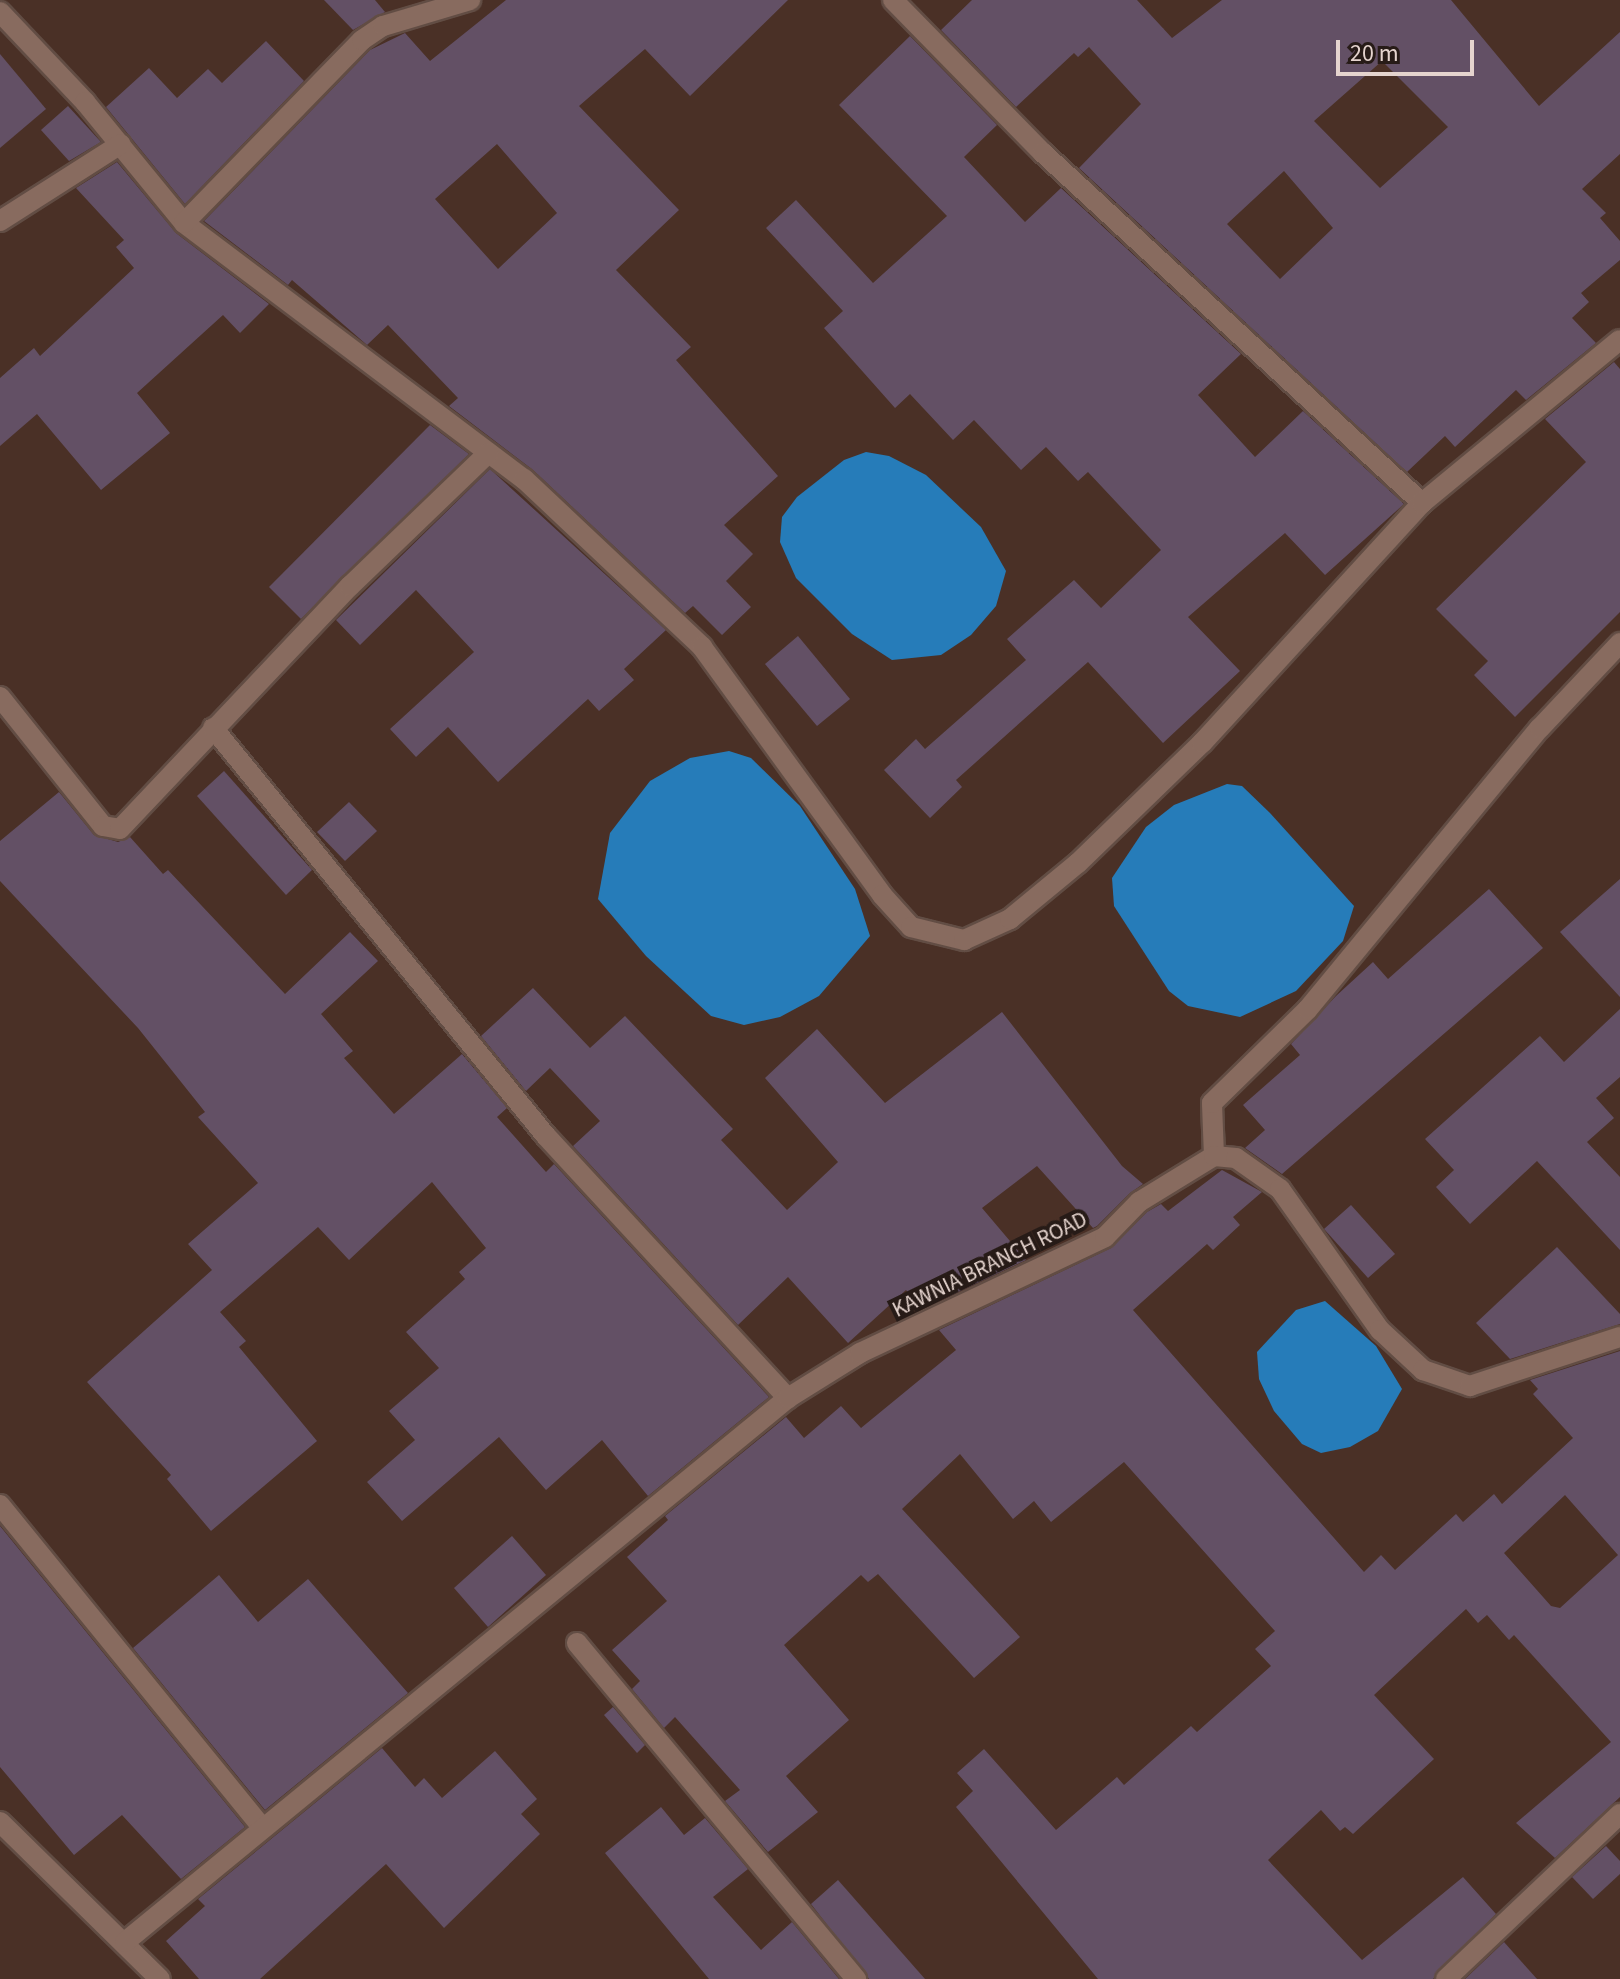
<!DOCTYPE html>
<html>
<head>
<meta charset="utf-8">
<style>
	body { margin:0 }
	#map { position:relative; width:1620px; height:1979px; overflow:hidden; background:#4a3026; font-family:"Source Sans 3",sans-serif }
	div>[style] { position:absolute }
	.water>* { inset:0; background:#267cb9 }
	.building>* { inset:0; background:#635065 }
	.roads { filter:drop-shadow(2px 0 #624d44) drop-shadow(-2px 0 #624d44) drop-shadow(0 2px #624d44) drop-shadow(0 -2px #624d44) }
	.minor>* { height:20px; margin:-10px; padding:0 10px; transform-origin:10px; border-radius:10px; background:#886b5f }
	span { translate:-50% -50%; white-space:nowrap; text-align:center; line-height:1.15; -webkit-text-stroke:8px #271b17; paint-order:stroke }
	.street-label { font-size:22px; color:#e5d4ce }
	.scale { position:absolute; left:1336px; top:40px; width:138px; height:36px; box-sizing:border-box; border:4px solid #e5d4ce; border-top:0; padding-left:10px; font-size:24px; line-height:28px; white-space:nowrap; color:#e5d4ce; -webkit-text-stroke:6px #271b17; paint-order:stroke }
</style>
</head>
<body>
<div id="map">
	<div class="water">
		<div style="clip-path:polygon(866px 452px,889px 456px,926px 475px,981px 527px,1006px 571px,996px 606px,971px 635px,941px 655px,892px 660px,852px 634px,796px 578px,780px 542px,782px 517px,797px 497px,844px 460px)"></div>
		<div style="clip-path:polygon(729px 751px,751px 758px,800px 806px,855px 889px,870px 936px,819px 996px,780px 1017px,744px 1025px,711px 1016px,646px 956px,598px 899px,610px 833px,650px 781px,690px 758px)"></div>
		<div style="clip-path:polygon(1227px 784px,1242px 786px,1270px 813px,1354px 906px,1343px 941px,1296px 991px,1240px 1017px,1188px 1006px,1169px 991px,1114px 906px,1112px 878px,1146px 827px,1174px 805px)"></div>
		<div style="clip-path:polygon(1325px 1301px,1376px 1346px,1402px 1389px,1378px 1431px,1350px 1447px,1321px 1453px,1302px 1444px,1274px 1411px,1259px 1379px,1257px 1352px,1296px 1310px)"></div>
	</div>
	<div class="building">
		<div style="clip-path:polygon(324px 0,375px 0,385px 12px,353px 30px)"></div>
		<div style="clip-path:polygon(evenodd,506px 0,788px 0,690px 96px,645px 49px,579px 106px,679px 210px,616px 270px,691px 347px,676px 360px,778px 476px,724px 525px,753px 554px,726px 581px,751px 607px,722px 635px,693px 606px,685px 613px,533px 470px,449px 406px,458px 398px,388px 325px,367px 345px,292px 280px,288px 285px,204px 221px,370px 50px,405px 33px,430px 61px,506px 0,497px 144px,557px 213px,498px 269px,435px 199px,497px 144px)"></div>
		<div style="clip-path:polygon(evenodd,972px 0,1137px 0,1172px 38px,1222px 0,1451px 0,1539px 106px,1620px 32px,1620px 154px,1582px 189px,1606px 213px,1600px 218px,1620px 241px,1620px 260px,1581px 293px,1589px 302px,1572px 318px,1596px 343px,1526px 400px,1516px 390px,1455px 447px,1445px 436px,1407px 472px,1079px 168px,1141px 104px,1089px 47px,1078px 57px,1074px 53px,1016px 107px,941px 30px,972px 0,1382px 61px,1448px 127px,1380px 188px,1314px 121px,1382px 61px,972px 0,1284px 171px,1333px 228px,1280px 279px,1227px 224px,1284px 171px)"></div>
		<div style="clip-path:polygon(910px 36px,997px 125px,964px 157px,1025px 222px,1061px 188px,1241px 354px,1198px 395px,1255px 457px,1303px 411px,1404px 504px,1325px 575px,1285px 533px,1188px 617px,1240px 671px,1163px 743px,1088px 662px,956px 780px,962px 787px,930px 818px,884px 770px,916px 739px,925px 749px,1026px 660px,1007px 639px,1074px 580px,1101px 608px,1161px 550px,1088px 472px,1078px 481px,1046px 447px,1021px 470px,974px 420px,953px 440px,910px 394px,895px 408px,824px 328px,843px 311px,766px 228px,796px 200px,873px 283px,947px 216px,839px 105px)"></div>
		<div style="clip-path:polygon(266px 41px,304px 81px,185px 204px,106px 107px,149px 68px,177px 98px,208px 69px,222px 83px)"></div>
		<div style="clip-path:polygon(0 54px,46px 109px,0 148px)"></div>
		<div style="clip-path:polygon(68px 106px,101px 142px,69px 161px,41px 130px)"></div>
		<div style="clip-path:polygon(117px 162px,176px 233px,269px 304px,240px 333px,223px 315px,137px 393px,170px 433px,101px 490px,37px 414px,0 446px,0 378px,34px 348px,40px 356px,134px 268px,116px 247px,124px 240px,76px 188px)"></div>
		<div style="clip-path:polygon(1614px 362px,1620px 369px,1620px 612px,1515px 717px,1474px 675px,1488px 661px,1436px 609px,1586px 462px,1545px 419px)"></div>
		<div style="clip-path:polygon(430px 425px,469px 454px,301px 619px,269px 587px)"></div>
		<div style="clip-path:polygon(490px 469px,666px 630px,624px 669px,634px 680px,599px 711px,588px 699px,498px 782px,448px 727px,416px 757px,390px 729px,474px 652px,416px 590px,360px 645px,336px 620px)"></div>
		<div style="clip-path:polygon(798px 636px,850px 699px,817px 726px,765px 664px)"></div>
		<div style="clip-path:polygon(224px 771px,312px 870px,286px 895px,197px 796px)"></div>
		<div style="clip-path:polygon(59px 792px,94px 835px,118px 842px,130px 837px,163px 874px,168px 870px,285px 994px,350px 932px,378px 961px,321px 1014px,353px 1051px,344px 1058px,394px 1114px,462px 1054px,507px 1108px,497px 1117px,546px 1172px,554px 1164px,769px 1397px,648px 1496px,602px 1440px,546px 1490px,499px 1437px,402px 1521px,367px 1482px,415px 1440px,389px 1411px,439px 1368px,406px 1332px,465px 1279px,459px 1272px,486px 1248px,432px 1182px,349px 1260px,318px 1227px,220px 1312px,246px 1341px,239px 1347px,317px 1441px,211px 1531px,167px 1479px,171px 1475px,87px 1382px,212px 1270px,188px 1244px,258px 1183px,198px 1117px,205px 1112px,138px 1028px,0 881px,0 841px)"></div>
		<div style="clip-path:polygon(349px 802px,377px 831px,345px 861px,317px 832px)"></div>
		<div style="clip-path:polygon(1620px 879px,1620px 997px,1560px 932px)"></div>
		<div style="clip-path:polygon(1489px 889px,1543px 948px,1282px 1174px,1245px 1148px,1265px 1130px,1243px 1105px,1300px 1055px,1291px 1044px,1336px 996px,1373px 962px,1388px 979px)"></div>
		<div style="clip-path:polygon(533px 988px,590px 1048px,625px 1016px,733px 1129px,721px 1140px,787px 1210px,838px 1162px,765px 1078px,817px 1029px,885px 1103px,1002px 1012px,1122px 1166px,1143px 1184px,1130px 1193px,1097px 1226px,1093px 1228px,1037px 1166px,982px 1208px,1026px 1260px,922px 1309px,906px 1290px,848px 1343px,788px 1277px,738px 1325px,573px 1146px,600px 1121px,550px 1068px,526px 1091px,481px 1036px)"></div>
		<div style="clip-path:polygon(1620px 1009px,1620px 1077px,1596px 1098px,1614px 1118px,1587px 1142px,1620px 1177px,1620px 1250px,1537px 1161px,1470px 1224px,1436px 1187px,1454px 1170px,1425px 1139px,1540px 1036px,1564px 1062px)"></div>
		<div style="clip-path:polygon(evenodd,1222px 1170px,1262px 1192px,1233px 1217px,1240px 1225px,1213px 1250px,1207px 1244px,1133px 1310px,1364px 1572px,1381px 1555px,1395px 1570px,1456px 1514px,1463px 1522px,1494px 1494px,1502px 1504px,1573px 1438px,1533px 1394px,1538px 1389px,1530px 1380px,1620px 1351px,1620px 1797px,1555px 1858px,1516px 1823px,1611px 1742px,1514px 1635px,1509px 1640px,1487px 1615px,1478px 1623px,1466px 1609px,1374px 1695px,1434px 1759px,1353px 1834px,1345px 1827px,1340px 1831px,1321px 1810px,1268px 1860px,1362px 1960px,1463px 1877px,1496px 1914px,1433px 1979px,1098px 1979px,956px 1807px,973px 1791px,957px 1773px,984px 1749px,1056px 1830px,1117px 1777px,1124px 1785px,1191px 1726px,1197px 1732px,1271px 1666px,1255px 1649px,1275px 1631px,1124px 1462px,1051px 1522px,1034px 1501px,1013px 1519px,960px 1454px,902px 1509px,1020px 1637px,974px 1678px,878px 1574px,868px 1582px,861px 1575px,784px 1645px,849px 1720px,786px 1776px,818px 1812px,768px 1852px,725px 1801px,740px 1790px,675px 1717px,664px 1728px,632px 1689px,640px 1681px,612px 1650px,667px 1601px,627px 1557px,668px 1520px,665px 1516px,786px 1417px,804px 1438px,841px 1406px,861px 1428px,956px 1350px,939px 1330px,1111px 1248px,1147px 1212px,1161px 1204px,1168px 1211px,1222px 1170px,1565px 1495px,1618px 1555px,1560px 1608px,1551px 1606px,1504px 1553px,1565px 1495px)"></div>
		<div style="clip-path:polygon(1351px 1205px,1395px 1254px,1368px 1278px,1324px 1229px)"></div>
		<div style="clip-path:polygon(1557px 1247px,1620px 1314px,1620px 1324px,1510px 1359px,1476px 1323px)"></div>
		<div style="clip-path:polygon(0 1526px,245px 1827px,181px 1879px,122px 1815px,74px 1855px,0 1767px)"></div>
		<div style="clip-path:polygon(512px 1536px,546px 1575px,488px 1627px,454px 1588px)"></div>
		<div style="clip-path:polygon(219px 1575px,258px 1622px,308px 1579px,408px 1693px,265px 1810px,133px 1648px)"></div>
		<div style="clip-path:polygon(613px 1707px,645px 1745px,637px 1753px,604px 1715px)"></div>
		<div style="clip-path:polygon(382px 1748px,415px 1787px,424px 1778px,442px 1798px,495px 1751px,537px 1799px,521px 1814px,540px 1834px,444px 1928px,386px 1864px,260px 1979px,199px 1979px,166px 1941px,205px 1906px,198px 1899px)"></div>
		<div style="clip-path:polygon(661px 1807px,684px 1835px,705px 1818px,748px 1869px,713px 1897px,761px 1950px,792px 1922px,839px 1979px,709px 1979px,605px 1853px)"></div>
		<div style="clip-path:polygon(1606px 1846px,1620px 1861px,1620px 1874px,1593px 1899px,1572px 1877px)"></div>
		<div style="clip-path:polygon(838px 1880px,925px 1979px,869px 1979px,811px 1904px)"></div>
		<div style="clip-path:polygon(1504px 1942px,1537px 1979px,1465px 1979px)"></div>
	</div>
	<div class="roads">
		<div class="minor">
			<div style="left:893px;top:0;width:214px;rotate:45.6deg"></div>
			<div style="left:1043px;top:153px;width:516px;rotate:42.72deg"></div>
			<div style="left:0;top:12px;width:124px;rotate:46.6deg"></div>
			<div style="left:85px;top:102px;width:156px;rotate:50.7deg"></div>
			<div style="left:184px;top:223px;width:426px;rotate:37deg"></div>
			<div style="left:524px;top:479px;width:245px;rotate:43.3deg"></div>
			<div style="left:702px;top:647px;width:306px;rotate:54deg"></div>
			<div style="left:882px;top:895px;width:43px;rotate:47.8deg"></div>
			<div style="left:911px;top:927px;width:55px;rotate:13.8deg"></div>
			<div style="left:964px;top:940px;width:51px;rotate:-24.5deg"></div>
			<div style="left:1010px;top:919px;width:88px;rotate:-39.5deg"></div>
			<div style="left:1078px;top:863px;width:173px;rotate:-44.1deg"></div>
			<div style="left:1202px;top:743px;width:326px;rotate:-47.5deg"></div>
			<div style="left:1422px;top:503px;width:256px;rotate:-39.5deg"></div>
			<div style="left:0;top:221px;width:143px;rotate:-32.5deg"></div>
			<div style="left:184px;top:223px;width:255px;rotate:-45.8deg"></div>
			<div style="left:362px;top:40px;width:25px;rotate:-34deg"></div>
			<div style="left:383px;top:26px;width:91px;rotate:-16.6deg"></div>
			<div style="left:0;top:697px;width:165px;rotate:51.4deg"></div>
			<div style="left:103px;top:826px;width:17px;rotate:10deg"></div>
			<div style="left:120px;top:829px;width:335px;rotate:-46.6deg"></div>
			<div style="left:350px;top:586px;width:192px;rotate:-43.9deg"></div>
			<div style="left:213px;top:728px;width:527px;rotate:50.78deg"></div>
			<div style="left:546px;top:1136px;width:357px;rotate:47.3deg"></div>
			<div style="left:1214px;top:1156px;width:53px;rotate:-92.2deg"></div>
			<div style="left:1212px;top:1103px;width:134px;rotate:-44.4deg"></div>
			<div style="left:1308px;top:1009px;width:364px;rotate:-50.5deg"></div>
			<div style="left:1540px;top:728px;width:117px;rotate:-46.7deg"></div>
			<div style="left:0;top:1505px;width:415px;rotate:50.9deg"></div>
			<div style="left:577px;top:1643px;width:437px;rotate:50.3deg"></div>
			<div style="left:0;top:1822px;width:224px;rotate:44.5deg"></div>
			<div style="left:125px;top:1942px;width:858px;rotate:-39.37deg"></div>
			<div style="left:788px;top:1398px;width:85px;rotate:-32deg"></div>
			<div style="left:860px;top:1353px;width:271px;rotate:-25.3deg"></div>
			<div style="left:1105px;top:1237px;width:49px;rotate:-45.8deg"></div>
			<div style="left:1139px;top:1202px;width:88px;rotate:-31.5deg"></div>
			<div style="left:1214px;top:1156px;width:22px;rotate:5deg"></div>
			<div style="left:1236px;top:1158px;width:54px;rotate:35.2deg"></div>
			<div style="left:1280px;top:1189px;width:173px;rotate:54.7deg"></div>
			<div style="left:1380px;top:1330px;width:59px;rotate:42.9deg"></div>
			<div style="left:1423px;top:1370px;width:50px;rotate:18.8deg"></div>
			<div style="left:1470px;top:1386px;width:158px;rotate:-18.1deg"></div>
			<div style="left:1446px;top:1979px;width:240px;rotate:-43.5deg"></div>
		</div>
	</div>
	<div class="street-label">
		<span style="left:990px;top:1265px;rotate:-26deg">KAWNIA BRANCH ROAD</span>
	</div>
	<div class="scale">20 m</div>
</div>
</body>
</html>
